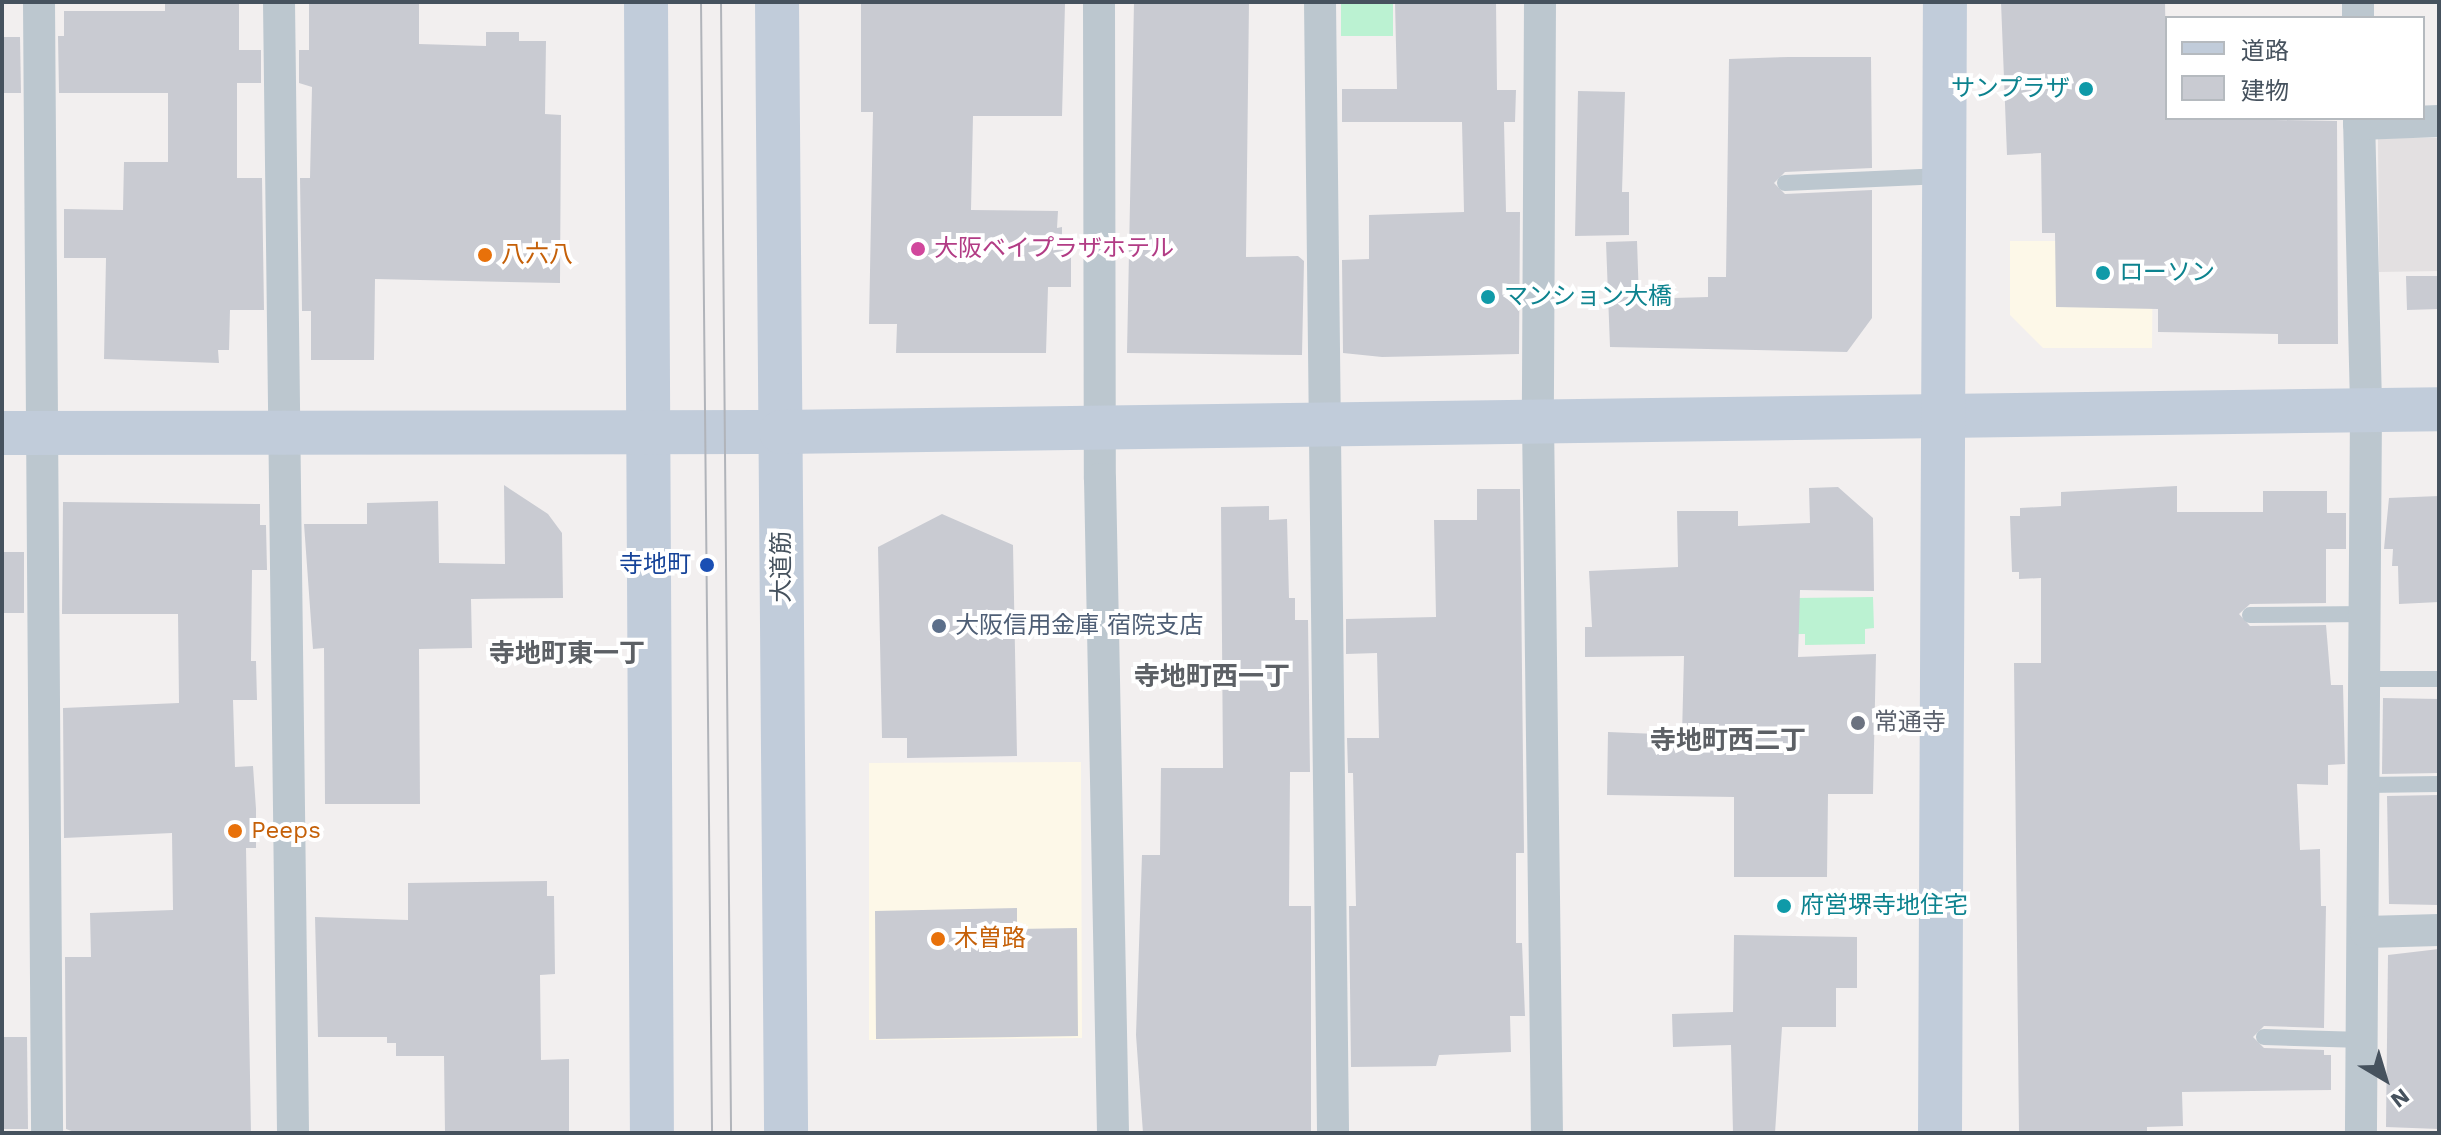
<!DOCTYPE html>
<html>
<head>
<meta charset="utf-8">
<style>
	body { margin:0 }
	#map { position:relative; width:2441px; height:1135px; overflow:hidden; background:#f2efef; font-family:"Work Sans","Noto Sans JP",sans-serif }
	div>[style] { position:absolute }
	.commercial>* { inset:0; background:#fdf8e8 }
	.education>* { inset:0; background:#e3e0e1 }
	.green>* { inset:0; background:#bbf2d2 }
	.building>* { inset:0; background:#c9cbd2 }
	.lane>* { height:16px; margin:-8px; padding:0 8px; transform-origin:8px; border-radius:8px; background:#bcc7cf }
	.street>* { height:32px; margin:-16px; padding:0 16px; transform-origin:16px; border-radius:16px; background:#bcc7cf }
	.secondary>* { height:44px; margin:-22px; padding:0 22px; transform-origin:22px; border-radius:22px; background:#c1ccda }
	.tram>* { height:2px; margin:-1px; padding:0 1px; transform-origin:1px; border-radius:1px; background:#b1b4ba }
	.dots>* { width:22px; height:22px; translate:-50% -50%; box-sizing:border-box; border:4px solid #fff; border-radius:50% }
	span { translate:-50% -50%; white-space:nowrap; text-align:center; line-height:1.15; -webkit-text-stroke:8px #fff; paint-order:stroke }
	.culture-label { font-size:24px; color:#0d838f }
	.right { translate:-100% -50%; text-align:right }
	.left { translate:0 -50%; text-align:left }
	.hotel-label { font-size:24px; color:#b23c85 }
	.food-label { font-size:24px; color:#c56008 }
	.transit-label { font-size:24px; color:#164399 }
	.street-label { font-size:24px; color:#46525e }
	.service-label { font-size:24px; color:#4e5e75 }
	.worship-label { font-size:24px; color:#5b616d }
	.neighbourhood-label { font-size:26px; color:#5c6065; font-weight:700 }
	.frame { position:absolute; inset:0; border:4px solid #46525e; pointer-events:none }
	.legend { position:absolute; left:2165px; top:16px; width:260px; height:104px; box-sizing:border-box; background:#fff; border:2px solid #b5babf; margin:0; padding:10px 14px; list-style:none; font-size:24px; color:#46525e }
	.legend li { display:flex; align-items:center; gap:16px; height:40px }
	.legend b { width:40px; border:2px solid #b5babf }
	.north { position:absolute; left:2345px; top:1039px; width:80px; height:80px; -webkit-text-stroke:6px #fff; paint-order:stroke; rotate:142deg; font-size:22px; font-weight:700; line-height:32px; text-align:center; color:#46525e }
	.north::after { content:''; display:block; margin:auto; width:28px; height:36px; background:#46525e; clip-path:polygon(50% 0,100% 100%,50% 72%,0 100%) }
</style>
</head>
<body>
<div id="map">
	<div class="commercial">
		<div style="clip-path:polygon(2010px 241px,2153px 241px,2152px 348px,2043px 348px,2010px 315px)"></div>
		<div style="clip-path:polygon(1081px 762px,1082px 1038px,869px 1040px,869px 763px)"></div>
	</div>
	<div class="education">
		<div style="clip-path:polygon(2378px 138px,2439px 138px,2439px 271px,2379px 272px)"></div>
	</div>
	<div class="green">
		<div style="clip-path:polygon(1341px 2px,1393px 2px,1393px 36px,1341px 36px)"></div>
		<div style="clip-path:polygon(1873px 597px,1874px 628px,1865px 629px,1865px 644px,1805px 645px,1805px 634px,1731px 635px,1730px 599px)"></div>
	</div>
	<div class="building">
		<div style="clip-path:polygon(165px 2px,239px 2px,239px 50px,261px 50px,261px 83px,237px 83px,237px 178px,262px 178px,264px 310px,230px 310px,229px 350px,218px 350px,219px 363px,104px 359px,106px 258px,64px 258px,64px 209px,123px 210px,124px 162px,168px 162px,168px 93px,59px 93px,58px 36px,64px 36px,64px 11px,165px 11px)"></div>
		<div style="clip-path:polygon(309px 2px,419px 2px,419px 44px,486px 46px,486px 32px,519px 32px,519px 41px,546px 41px,545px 114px,561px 115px,560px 283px,375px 279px,374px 360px,311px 360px,311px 311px,302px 311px,300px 178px,310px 178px,312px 87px,299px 83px,299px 50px,309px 50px)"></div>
		<div style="clip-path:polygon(861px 2px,1065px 4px,1062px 116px,973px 116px,971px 210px,1058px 211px,1057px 228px,1062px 227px,1062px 235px,1071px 235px,1071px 287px,1048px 287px,1046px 353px,896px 353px,897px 324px,869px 324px,873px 112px,861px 112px)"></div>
		<div style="clip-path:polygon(1134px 2px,1249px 2px,1246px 257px,1298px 256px,1304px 261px,1302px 355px,1127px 353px)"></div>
		<div style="clip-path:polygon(1395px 2px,1496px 2px,1497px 90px,1516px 90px,1515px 122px,1504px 122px,1506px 212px,1520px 212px,1519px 354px,1382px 357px,1343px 353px,1342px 260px,1369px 259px,1369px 215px,1464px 212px,1462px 122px,1342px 122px,1342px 89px,1397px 89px)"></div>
		<div style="clip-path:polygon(2001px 2px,2165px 2px,2167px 118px,2337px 121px,2338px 344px,2278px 344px,2278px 334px,2158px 332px,2158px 309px,2056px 307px,2055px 233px,2042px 233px,2041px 153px,2007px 155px)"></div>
		<div style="clip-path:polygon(2px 37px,20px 37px,21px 93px,2px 93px)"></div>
		<div style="clip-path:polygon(1789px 57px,1871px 57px,1872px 168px,1785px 172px,1774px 183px,1785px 194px,1872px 190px,1872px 318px,1847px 352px,1610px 347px,1606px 242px,1637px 241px,1639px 299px,1708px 297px,1708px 277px,1726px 277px,1729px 59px)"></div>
		<div style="clip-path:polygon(1578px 91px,1625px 92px,1622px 192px,1629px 192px,1629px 235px,1575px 236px)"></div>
		<div style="clip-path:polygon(2406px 276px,2439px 276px,2439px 309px,2407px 310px)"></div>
		<div style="clip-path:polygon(504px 485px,548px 514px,562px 533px,563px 598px,471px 599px,472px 648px,419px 649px,420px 804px,325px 804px,324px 648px,313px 649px,304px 524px,367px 524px,367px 503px,438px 501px,439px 563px,505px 564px)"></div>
		<div style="clip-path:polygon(2177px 486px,2177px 512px,2263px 512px,2263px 491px,2327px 491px,2327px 513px,2346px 513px,2346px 549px,2326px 549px,2326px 603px,2250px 604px,2239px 614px,2250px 626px,2326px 625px,2331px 685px,2343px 685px,2345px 764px,2328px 765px,2328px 785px,2297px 784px,2300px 850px,2320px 849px,2321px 906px,2326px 906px,2324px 1028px,2264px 1026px,2253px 1037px,2264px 1048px,2324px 1050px,2324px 1055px,2331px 1055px,2331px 1090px,2182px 1092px,2183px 1126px,2147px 1127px,2147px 1133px,2019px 1133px,2014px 663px,2041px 663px,2041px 578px,2019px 579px,2019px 572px,2012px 572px,2010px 516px,2020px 516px,2020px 508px,2061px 506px,2061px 492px)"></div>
		<div style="clip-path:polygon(1838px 487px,1873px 518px,1874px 591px,1800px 590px,1798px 657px,1876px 654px,1873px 794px,1828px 794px,1827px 877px,1734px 877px,1734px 797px,1607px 795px,1608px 732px,1682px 735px,1684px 656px,1585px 657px,1585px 627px,1592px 627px,1589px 571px,1678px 567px,1677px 511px,1738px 511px,1738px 526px,1810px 523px,1809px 488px)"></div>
		<div style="clip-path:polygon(1477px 489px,1520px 489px,1524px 853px,1516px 853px,1516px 943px,1522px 943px,1525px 1016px,1510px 1016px,1511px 1052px,1439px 1055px,1436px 1066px,1351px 1067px,1349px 906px,1356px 906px,1353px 773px,1348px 773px,1347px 738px,1379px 738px,1377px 653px,1346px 654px,1346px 619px,1436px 617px,1434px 520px,1477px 520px)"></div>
		<div style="clip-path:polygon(2439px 496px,2439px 602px,2399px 604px,2398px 566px,2392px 566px,2393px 549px,2384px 549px,2389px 498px)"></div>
		<div style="clip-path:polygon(63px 502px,260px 504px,260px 525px,266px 525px,267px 570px,252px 570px,251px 661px,256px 661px,257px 700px,233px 700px,235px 767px,253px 766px,256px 809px,256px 848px,246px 848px,251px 1133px,77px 1133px,66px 1129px,65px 957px,91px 957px,90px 913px,173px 910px,172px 833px,64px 838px,63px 708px,179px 703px,178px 614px,62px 614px)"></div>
		<div style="clip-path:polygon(1269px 506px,1269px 520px,1287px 519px,1289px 598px,1295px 598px,1295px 620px,1308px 620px,1310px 772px,1290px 772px,1289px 906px,1311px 906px,1311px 1133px,1143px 1133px,1136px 1035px,1142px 855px,1160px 855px,1161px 768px,1223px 768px,1221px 507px)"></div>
		<div style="clip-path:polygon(942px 514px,1013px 545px,1017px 756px,907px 758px,907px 738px,882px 738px,878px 547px)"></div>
		<div style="clip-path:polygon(2px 552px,24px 552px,24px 613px,2px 613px)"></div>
		<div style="clip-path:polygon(2383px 698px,2439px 699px,2439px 773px,2382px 774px)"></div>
		<div style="clip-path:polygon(2439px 795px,2439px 905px,2389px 904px,2387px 796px)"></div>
		<div style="clip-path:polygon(547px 881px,547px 896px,554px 896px,555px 974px,540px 975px,541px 1060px,569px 1059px,569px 1133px,445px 1133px,444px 1056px,396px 1056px,396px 1043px,387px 1043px,387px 1037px,318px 1037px,315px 917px,408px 920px,408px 883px)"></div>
		<div style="clip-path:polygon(1017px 908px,1017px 929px,1077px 928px,1078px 1036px,876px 1039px,875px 911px)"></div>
		<div style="clip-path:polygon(1734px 935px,1857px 937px,1857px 988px,1836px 988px,1836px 1027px,1782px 1027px,1775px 1133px,1733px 1133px,1731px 1045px,1673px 1047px,1672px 1014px,1733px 1012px)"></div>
		<div style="clip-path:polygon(2439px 949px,2439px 1129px,2386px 1127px,2388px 955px)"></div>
		<div style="clip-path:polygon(2px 1037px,27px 1037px,28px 1129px,2px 1129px)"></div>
	</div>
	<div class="lane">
		<div style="left:1785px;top:183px;width:158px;rotate:-2.5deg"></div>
		<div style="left:2250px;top:615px;width:116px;rotate:-0.5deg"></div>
		<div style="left:2366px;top:679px;width:73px"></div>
		<div style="left:2366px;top:785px;width:73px;rotate:-0.8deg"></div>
		<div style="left:2264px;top:1037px;width:99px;rotate:1.7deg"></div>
	</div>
	<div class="street">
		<div style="left:39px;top:2px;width:1131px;rotate:89.59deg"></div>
		<div style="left:279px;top:2px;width:1131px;rotate:89.29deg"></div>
		<div style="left:1099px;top:2px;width:477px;rotate:89.9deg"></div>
		<div style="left:1100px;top:479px;width:654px;rotate:88.86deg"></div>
		<div style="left:1320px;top:2px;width:1131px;rotate:89.34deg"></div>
		<div style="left:1540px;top:2px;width:418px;rotate:90.3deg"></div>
		<div style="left:1538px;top:420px;width:713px;rotate:89.28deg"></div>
		<div style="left:2358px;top:2px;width:16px;rotate:90deg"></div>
		<div style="left:2359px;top:118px;width:292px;rotate:88.6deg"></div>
		<div style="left:2366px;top:410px;width:723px;rotate:90.4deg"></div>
		<div style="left:2359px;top:124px;width:80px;rotate:-2.1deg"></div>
		<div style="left:2366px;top:932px;width:73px;rotate:-1.6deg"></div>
	</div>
	<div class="secondary">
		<div style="left:646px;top:2px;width:1131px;rotate:89.7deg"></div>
		<div style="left:777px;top:2px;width:1131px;rotate:89.54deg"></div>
		<div style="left:2px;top:433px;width:779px;rotate:-0.07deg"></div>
		<div style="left:781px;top:432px;width:1658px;rotate:-0.79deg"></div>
		<div style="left:1940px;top:1133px;width:1131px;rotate:-89.75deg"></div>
	</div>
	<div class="tram">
		<div style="left:701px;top:2px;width:1131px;rotate:89.44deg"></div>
		<div style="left:721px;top:2px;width:1131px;rotate:89.49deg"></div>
	</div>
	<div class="dots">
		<div style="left:2086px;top:89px;background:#0f9aa8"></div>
		<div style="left:918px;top:249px;background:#d1479c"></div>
		<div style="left:485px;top:255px;background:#e8710a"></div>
		<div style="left:2103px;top:273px;background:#0f9aa8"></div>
		<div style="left:1488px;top:297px;background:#0f9aa8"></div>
		<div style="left:707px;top:565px;background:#1a4fb4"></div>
		<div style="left:939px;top:626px;background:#5c6f8a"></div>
		<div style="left:1858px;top:723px;background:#6b7280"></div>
		<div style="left:235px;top:831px;background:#e8710a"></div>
		<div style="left:1784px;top:906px;background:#0f9aa8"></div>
		<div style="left:938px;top:939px;background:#e8710a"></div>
	</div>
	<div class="culture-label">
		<span class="right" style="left:2070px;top:89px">サンプラザ</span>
		<span class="left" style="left:2119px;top:273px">ローソン</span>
		<span class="left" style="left:1504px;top:297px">マンション大橋</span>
		<span class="left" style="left:1800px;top:906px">府営堺寺地住宅</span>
	</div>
	<div class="hotel-label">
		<span class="left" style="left:934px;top:249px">大阪ベイプラザホテル</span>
	</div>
	<div class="food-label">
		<span class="left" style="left:501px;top:255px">八六八</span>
		<span class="left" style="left:251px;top:831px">Peeps</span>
		<span class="left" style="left:954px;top:939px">木曽路</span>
	</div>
	<div class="transit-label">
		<span class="right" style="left:691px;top:565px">寺地町</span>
	</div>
	<div class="street-label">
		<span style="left:782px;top:567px;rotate:-90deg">大道筋</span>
	</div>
	<div class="service-label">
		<span class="left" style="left:955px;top:626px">大阪信用金庫 宿院支店</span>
	</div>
	<div class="worship-label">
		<span class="left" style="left:1874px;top:723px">常通寺</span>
	</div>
	<div class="neighbourhood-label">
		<span style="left:567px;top:654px">寺地町東一丁</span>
		<span style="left:1212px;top:677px">寺地町西一丁</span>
		<span style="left:1728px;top:741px">寺地町西二丁</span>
	</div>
	<div class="frame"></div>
	<ul class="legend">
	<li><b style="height:10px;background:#c1ccda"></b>道路</li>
	<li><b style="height:22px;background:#c9cbd2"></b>建物</li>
	</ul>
	<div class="north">N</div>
</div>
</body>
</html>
